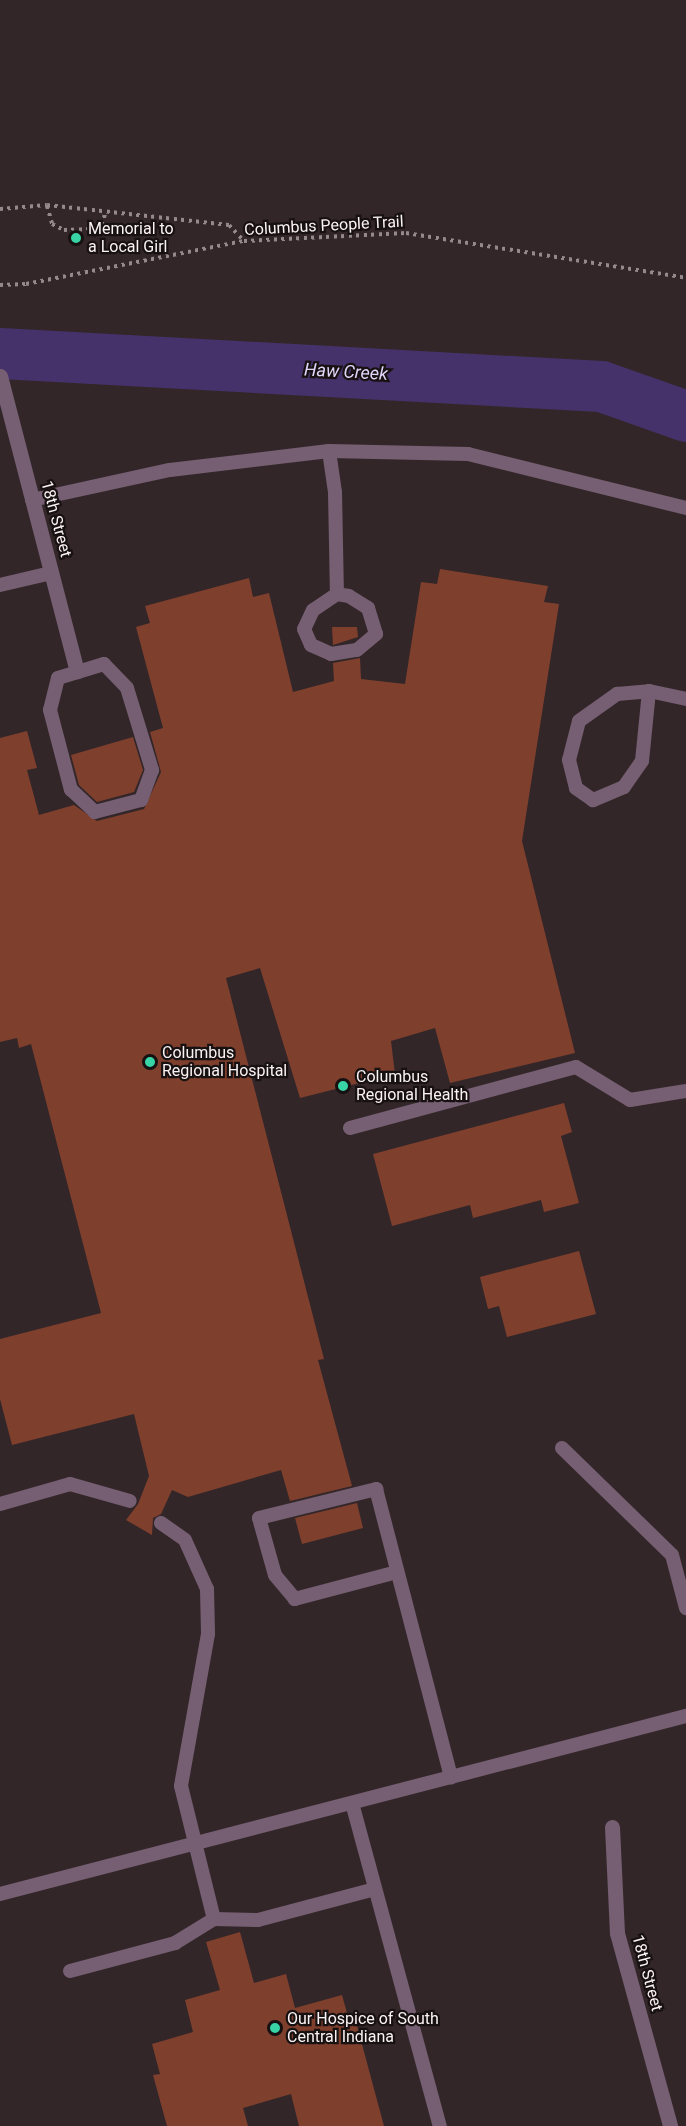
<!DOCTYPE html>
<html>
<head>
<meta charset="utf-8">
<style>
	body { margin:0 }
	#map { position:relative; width:686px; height:2126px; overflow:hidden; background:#332629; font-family:Roboto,sans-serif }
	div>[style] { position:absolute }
	.river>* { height:51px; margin:-25.5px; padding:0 25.5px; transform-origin:25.5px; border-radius:25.5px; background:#46326a }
	.building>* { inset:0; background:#7f3f2d }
	.path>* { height:4px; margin-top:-2px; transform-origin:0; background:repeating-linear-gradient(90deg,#94898b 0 3px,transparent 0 7.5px) }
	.service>* { height:14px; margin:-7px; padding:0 7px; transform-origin:7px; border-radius:7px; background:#765f72 }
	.minor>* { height:15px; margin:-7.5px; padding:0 7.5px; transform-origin:7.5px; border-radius:7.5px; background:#765f72 }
	.dots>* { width:16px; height:16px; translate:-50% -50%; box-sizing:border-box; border:3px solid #171112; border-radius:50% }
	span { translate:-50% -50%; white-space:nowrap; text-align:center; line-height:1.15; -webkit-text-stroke:4.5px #171112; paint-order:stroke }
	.street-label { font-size:16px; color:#fbf2f3 }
	.poi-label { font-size:16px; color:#fbf2f3 }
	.left { translate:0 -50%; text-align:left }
	.water-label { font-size:18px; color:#dfd5f9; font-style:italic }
</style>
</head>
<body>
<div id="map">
	<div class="river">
		<div style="left:0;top:353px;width:602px;rotate:3.14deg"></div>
		<div style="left:601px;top:386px;width:90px;rotate:19.4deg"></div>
	</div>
	<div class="building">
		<div style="clip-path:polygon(440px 569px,548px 586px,544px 602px,559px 604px,522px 841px,575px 1053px,450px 1083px,435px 1028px,391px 1041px,395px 1074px,300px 1098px,260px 968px,226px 978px,324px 1359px,318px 1360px,352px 1486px,290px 1501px,281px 1470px,188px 1497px,172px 1490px,161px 1514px,153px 1518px,152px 1535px,126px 1520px,138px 1504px,149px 1476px,134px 1414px,12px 1445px,0 1399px,0 1339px,101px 1313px,31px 1044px,19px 1048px,17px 1038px,0 1042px,0 738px,27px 731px,37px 768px,27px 770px,39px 815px,74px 805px,97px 821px,144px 809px,161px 772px,150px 732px,163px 728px,136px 627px,150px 623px,145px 606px,249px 578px,253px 597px,269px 593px,293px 692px,334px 681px,333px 663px,360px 658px,361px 679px,405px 684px,421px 582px,437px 584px)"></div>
		<div style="clip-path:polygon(332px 627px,357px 627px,358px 637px,333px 645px)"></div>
		<div style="clip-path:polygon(133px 737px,143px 770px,134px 792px,97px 802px,79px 785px,71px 755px)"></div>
		<div style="clip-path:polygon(564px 1103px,572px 1132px,561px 1136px,579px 1203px,544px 1212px,541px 1200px,473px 1218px,470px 1205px,392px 1226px,373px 1154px)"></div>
		<div style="clip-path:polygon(579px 1251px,596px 1314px,507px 1337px,499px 1306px,488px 1309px,480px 1277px)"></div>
		<div style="clip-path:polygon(357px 1503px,363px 1528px,302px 1544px,295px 1518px)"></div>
		<div style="clip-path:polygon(240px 1932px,254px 1983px,286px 1974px,295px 2008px,342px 1995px,350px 2024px,356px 2022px,384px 2126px,299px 2126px,291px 2094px,243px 2108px,248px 2126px,167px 2126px,153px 2075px,160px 2074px,152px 2044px,193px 2032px,185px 2000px,220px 1990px,206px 1942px)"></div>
	</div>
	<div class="path">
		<div style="left:47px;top:206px;width:19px;rotate:74deg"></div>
		<div style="left:52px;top:224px;width:13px;rotate:27deg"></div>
		<div style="left:64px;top:230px;width:30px;rotate:-2deg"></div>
		<div style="left:94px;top:229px;width:9px;rotate:-27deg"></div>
		<div style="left:102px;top:225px;width:11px;rotate:-75deg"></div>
		<div style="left:0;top:209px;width:47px;rotate:-4.9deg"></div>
		<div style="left:47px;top:205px;width:183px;rotate:6.3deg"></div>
		<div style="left:229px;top:225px;width:22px;rotate:47deg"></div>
		<div style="left:0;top:285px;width:26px;rotate:-2deg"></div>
		<div style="left:26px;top:284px;width:222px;rotate:-11.2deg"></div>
		<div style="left:244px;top:241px;width:162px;rotate:-2.8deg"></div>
		<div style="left:406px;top:233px;width:284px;rotate:9.1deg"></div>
	</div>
	<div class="service">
		<div style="left:329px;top:451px;width:41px;rotate:81.7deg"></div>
		<div style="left:335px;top:492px;width:102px;rotate:88.9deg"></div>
		<div style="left:337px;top:594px;width:29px;rotate:146deg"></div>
		<div style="left:313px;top:610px;width:21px;rotate:115deg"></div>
		<div style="left:304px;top:629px;width:17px;rotate:66deg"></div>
		<div style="left:311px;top:645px;width:22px;rotate:24deg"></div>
		<div style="left:331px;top:654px;width:26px;rotate:-9deg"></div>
		<div style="left:357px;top:650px;width:25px;rotate:-40deg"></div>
		<div style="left:376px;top:634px;width:27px;rotate:-107deg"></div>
		<div style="left:368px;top:608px;width:22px;rotate:-148deg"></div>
		<div style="left:349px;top:596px;width:12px;rotate:-171deg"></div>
		<div style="left:32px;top:500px;width:141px;rotate:-12.3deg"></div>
		<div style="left:170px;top:470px;width:160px;rotate:-6.8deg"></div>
		<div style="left:329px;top:451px;width:139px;rotate:1.2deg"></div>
		<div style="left:468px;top:454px;width:225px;rotate:13.9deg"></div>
		<div style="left:0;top:585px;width:52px;rotate:-13.2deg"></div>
		<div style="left:104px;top:664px;width:33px;rotate:46deg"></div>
		<div style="left:127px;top:688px;width:86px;rotate:73deg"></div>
		<div style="left:152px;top:770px;width:32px;rotate:110deg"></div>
		<div style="left:141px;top:800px;width:48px;rotate:165.4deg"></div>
		<div style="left:95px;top:812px;width:33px;rotate:-137deg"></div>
		<div style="left:71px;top:790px;width:83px;rotate:-104.7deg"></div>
		<div style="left:50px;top:710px;width:33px;rotate:-76deg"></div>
		<div style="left:58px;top:678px;width:48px;rotate:-16.9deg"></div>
		<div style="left:649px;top:691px;width:70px;rotate:95.7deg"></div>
		<div style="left:642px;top:761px;width:32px;rotate:125deg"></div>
		<div style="left:624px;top:787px;width:34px;rotate:157deg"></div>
		<div style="left:593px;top:800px;width:21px;rotate:-145deg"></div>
		<div style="left:576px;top:788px;width:29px;rotate:-104deg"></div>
		<div style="left:569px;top:760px;width:40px;rotate:-75.6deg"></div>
		<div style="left:579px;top:721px;width:47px;rotate:-35.4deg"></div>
		<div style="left:617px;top:694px;width:32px;rotate:-5deg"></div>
		<div style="left:649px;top:691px;width:38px;rotate:12deg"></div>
		<div style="left:350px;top:1128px;width:234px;rotate:-15.1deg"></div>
		<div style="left:576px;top:1067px;width:63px;rotate:31.4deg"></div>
		<div style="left:630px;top:1100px;width:57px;rotate:-9.1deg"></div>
		<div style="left:562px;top:1448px;width:153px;rotate:44.2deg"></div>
		<div style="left:672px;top:1555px;width:55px;rotate:75.2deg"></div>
		<div style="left:0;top:1504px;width:73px;rotate:-15.9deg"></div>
		<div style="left:70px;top:1484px;width:62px;rotate:15.8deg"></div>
		<div style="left:161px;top:1523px;width:29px;rotate:35deg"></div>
		<div style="left:185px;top:1540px;width:54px;rotate:65.8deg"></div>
		<div style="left:207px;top:1589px;width:45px;rotate:88.7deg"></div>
		<div style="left:208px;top:1634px;width:154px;rotate:100.1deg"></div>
		<div style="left:181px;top:1786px;width:137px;rotate:76.1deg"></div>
		<div style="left:397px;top:1572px;width:106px;rotate:165.2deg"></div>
		<div style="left:295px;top:1599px;width:31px;rotate:-130deg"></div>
		<div style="left:275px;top:1575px;width:59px;rotate:-105.7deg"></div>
		<div style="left:259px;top:1518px;width:121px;rotate:-13.9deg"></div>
		<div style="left:376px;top:1489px;width:298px;rotate:75.4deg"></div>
		<div style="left:352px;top:1803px;width:335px;rotate:74.8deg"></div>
		<div style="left:0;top:1894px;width:709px;rotate:-14.55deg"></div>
		<div style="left:70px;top:1971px;width:109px;rotate:-14.9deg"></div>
		<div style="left:175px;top:1943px;width:46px;rotate:-31.6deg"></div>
		<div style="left:214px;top:1919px;width:44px;rotate:1.3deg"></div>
		<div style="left:258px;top:1920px;width:121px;rotate:-14.8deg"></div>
	</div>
	<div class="minor">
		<div style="left:0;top:376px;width:305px;rotate:75.4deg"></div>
		<div style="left:612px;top:1827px;width:106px;rotate:87.3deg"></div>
		<div style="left:617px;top:1933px;width:200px;rotate:74.6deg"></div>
	</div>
	<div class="dots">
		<div style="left:76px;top:238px;background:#38d4a6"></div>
		<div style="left:150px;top:1062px;background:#38d4a6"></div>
		<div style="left:343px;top:1086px;background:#38d4a6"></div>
		<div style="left:275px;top:2028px;background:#38d4a6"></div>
	</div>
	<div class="street-label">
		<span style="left:324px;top:226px;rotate:-3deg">Columbus People Trail</span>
		<span style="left:56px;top:519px;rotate:75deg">18th Street</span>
		<span style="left:647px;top:1973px;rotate:75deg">18th Street</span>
	</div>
	<div class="poi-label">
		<span class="left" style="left:88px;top:238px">Memorial to<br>a Local Girl</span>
		<span class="left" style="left:162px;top:1062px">Columbus<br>Regional Hospital</span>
		<span class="left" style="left:356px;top:1086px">Columbus<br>Regional Health</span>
		<span class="left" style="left:287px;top:2028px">Our Hospice of South<br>Central Indiana</span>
	</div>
	<div class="water-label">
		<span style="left:346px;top:372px;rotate:3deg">Haw Creek</span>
	</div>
</div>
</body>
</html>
